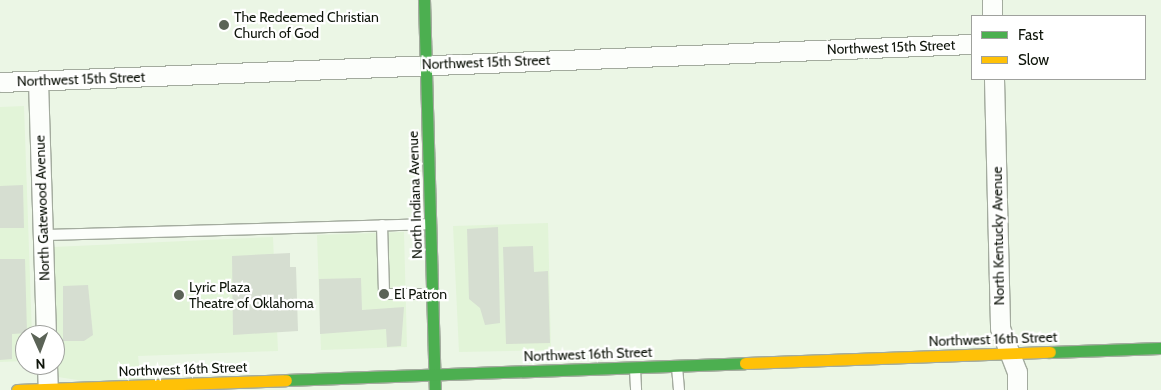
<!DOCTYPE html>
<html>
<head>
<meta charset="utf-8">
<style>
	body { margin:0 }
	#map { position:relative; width:1161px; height:390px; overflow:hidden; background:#ebf6e5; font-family:Cabin,sans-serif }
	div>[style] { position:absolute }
	.built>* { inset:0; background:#e2f4d8 }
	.building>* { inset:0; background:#d6ded1 }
	.roads { filter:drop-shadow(1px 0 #a3ab9e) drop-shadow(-1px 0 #a3ab9e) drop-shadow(0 1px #a3ab9e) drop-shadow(0 -1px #a3ab9e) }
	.lane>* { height:10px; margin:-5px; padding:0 5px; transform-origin:5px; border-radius:5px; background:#fcfefb }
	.street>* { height:19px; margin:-9.5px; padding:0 9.5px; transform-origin:9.5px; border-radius:9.5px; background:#fcfefb }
	.fast>* { height:11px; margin:-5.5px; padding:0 5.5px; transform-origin:5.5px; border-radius:5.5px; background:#4caf50 }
	.slow>* { height:11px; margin:-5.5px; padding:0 5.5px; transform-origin:5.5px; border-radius:5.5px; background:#ffc107 }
	.dots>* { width:14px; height:14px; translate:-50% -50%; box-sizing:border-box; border:2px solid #fff; border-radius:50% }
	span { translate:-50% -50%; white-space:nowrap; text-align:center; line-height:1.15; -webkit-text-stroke:4.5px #fff; paint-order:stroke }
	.poi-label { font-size:14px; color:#0e140a }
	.left { translate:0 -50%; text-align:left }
	.street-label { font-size:14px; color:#0e140a }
	.legend { position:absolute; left:971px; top:15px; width:175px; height:65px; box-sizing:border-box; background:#fff; border:1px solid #9fa19d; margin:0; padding:6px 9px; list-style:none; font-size:15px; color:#0e140a }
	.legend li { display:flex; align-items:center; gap:10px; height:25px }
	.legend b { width:25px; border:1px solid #9fa19d }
	.north { position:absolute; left:15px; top:325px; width:50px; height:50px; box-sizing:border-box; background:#fff; border:1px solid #9fa19d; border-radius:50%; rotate:178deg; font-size:14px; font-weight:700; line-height:20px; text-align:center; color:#0e140a }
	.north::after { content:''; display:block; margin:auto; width:18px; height:22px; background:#5b6357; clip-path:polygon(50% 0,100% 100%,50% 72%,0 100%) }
</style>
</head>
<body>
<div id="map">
	<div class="built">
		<div style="clip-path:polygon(24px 106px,32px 335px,25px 335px,25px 361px,0 362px,0 107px)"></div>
		<div style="clip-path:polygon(548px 223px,551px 350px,459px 352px,453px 226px)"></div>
		<div style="clip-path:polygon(404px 232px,407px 347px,321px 350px,317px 235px)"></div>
		<div style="clip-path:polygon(273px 237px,278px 351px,138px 356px,142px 390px,58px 377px,53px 247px)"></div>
	</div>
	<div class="building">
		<div style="clip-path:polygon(23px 185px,24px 228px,0 228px,0 186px)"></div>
		<div style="clip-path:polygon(498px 227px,500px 323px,485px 325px,480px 308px,469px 299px,467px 229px)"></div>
		<div style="clip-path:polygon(533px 246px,534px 272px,548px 271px,550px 343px,506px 344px,503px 247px)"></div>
		<div style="clip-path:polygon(290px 253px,290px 267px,296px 267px,298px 331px,233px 335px,232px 256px)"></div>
		<div style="clip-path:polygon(0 259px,25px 259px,27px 333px,12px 334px,12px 359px,0 360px)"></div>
		<div style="clip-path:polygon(361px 278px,362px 310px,404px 307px,401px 346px,387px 347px,386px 329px,320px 334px,319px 279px)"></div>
		<div style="clip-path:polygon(88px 285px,93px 335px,84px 341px,63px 341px,63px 286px)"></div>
	</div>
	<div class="roads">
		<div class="lane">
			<div style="left:382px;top:225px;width:69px;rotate:88.3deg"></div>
			<div style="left:384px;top:294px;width:47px"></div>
			<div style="left:43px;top:235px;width:386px;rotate:-1.6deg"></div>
			<div style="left:677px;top:367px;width:23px;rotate:85deg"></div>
			<div style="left:635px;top:369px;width:21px;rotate:87deg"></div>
		</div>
		<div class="street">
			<div style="left:992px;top:0;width:16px;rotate:90deg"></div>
			<div style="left:994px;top:79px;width:249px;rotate:88.6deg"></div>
			<div style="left:1000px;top:328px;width:47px;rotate:68.9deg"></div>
			<div style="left:1017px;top:372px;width:18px;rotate:90deg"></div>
			<div style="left:38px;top:81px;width:254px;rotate:88.2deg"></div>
			<div style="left:0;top:82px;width:973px;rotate:-2.24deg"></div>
			<div style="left:47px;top:365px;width:24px;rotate:88deg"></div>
		</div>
		<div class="fast">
			<div style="left:424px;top:0;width:390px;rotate:88.4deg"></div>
			<div style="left:1050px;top:352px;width:111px;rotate:-2.1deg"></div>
			<div style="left:286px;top:380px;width:459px;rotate:-2.1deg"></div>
		</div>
		<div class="slow">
			<div style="left:745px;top:363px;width:305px;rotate:-2.1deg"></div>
			<div style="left:17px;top:390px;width:269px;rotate:-2.1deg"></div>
		</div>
	</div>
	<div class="dots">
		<div style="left:224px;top:25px;background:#5b6357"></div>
		<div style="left:384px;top:294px;background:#5b6357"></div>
		<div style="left:179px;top:295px;background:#5b6357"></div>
	</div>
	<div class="poi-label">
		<span class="left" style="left:234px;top:25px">The Redeemed Christian<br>Church of God</span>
		<span class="left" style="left:189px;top:295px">Lyric Plaza<br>Theatre of Oklahoma</span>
		<span class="left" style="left:394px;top:294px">El Patron</span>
	</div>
	<div class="street-label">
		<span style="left:891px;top:47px;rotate:-2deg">Northwest 15th Street</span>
		<span style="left:486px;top:62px;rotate:-2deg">Northwest 15th Street</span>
		<span style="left:81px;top:79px;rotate:-2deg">Northwest 15th Street</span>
		<span style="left:415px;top:195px;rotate:-92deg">North Indiana Avenue</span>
		<span style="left:42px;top:208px;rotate:-92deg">North Gatewood Avenue</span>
		<span style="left:998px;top:236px;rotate:-91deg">North Kentucky Avenue</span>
		<span style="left:993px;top:339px;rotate:-2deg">Northwest 16th Street</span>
		<span style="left:588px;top:354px;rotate:-2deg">Northwest 16th Street</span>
		<span style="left:183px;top:369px;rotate:-2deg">Northwest 16th Street</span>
	</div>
	<ul class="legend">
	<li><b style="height:6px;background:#4caf50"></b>Fast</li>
	<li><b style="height:6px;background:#ffc107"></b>Slow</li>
	</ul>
	<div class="north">N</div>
</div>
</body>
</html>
